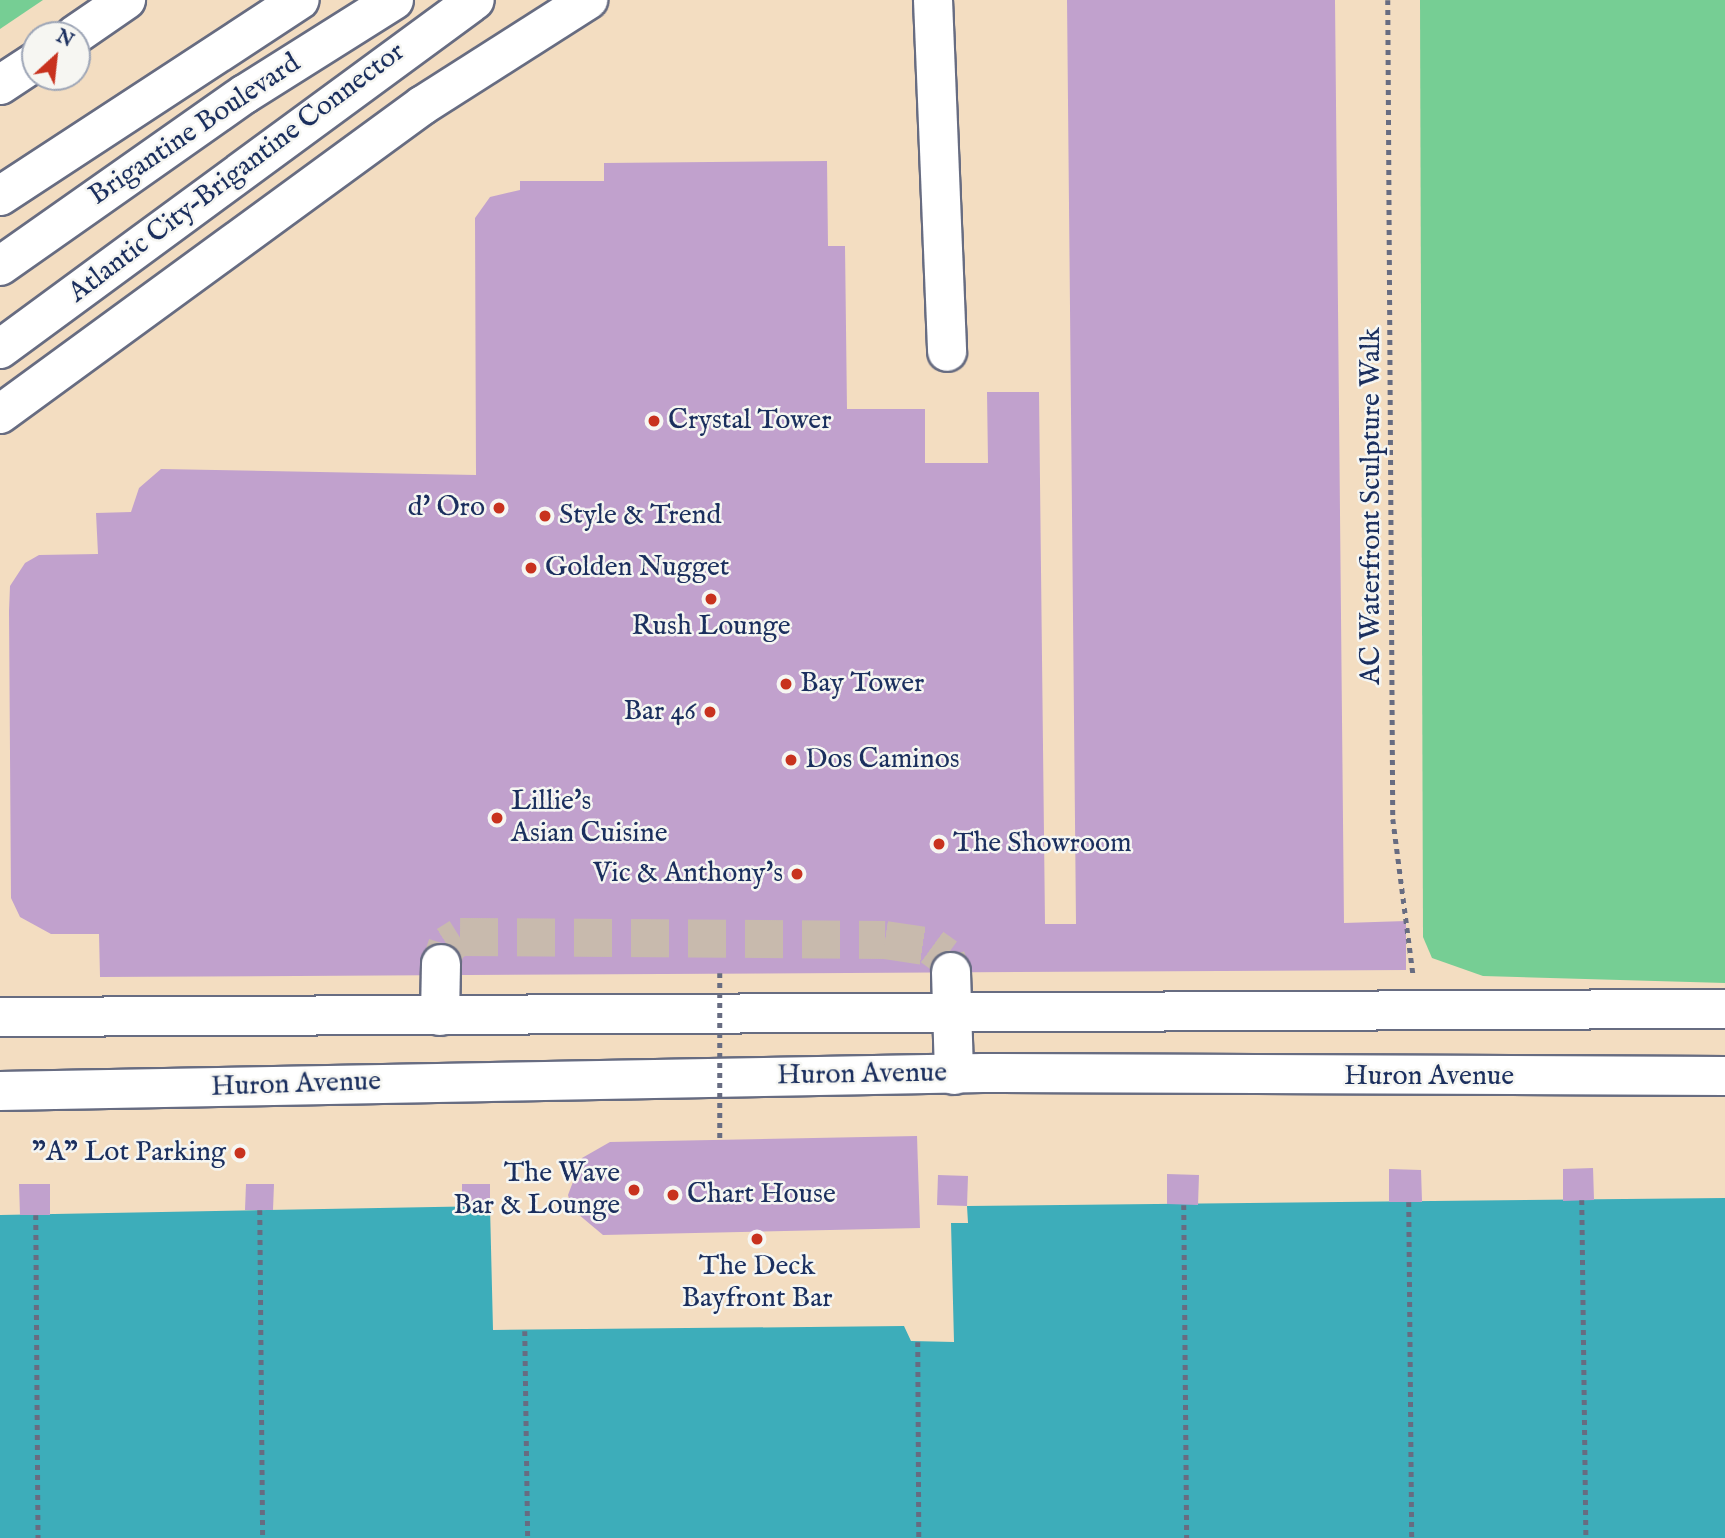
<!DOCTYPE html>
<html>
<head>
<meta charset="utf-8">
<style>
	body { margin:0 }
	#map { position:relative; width:1725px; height:1538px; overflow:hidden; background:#f3ddc1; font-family:"IM FELL English",serif }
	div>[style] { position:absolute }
	.green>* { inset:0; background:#76ce94 }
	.water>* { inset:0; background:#3dadba }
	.building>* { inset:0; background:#c1a1cd }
	.minor-tunnel>* { height:38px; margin-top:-19px; transform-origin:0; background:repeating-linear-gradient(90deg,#c8baad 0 38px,transparent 0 57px) }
	.path>* { height:4.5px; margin-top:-2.25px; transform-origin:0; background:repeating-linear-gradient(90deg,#676c81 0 5px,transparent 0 10px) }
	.roads { filter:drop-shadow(2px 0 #676c81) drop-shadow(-2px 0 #676c81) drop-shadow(0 2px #676c81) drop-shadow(0 -2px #676c81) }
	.minor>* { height:38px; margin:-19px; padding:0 19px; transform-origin:19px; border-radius:19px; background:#fff }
	.major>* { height:38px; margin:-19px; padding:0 19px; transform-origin:19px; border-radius:19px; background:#fff }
	.path-bridge>* { height:4.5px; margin-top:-2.25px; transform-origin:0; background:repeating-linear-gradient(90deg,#676c81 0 5px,transparent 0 10px) }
	.dots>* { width:19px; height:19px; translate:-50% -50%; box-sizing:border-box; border:4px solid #f6f6f2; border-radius:50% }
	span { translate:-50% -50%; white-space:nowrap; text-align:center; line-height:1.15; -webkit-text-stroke:5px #f6f6f2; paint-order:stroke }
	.street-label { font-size:28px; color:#1b2f5e }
	.poi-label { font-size:28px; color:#1b2f5e }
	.left { translate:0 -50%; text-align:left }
	.right { translate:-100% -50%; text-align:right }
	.north { position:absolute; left:21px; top:21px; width:70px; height:70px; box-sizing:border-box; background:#f6f6f2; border:2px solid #9ea6b7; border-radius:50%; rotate:27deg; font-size:19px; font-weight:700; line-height:28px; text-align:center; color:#1b2f5e }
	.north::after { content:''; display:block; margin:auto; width:24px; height:32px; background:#c8321e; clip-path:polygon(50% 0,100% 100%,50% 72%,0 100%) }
</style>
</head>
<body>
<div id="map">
	<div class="green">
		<div style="clip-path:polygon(0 0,43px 0,0 29px)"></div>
		<div style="clip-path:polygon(1420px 0,1725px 0,1725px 983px,1483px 976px,1432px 958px,1423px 937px)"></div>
	</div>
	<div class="water">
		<div style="clip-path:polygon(1725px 1198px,1725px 1538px,0 1538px,0 1215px,490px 1206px,493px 1330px,904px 1326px,911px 1341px,954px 1342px,951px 1223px,968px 1223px,967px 1206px)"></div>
	</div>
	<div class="building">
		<div style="clip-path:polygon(1067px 0,1335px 0,1344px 923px,1406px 921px,1406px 970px,100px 977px,99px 934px,51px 934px,20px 917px,11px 898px,9px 611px,10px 586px,25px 563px,39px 555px,98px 554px,96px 513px,131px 512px,139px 488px,161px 469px,476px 475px,475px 218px,490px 197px,520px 190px,520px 181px,604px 181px,604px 163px,827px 161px,828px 246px,845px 246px,847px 409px,925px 409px,925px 463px,988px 463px,987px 392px,1039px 392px,1045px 924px,1076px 924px)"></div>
		<div style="clip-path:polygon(917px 1136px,920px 1228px,603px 1235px,572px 1209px,568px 1195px,582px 1158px,610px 1142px)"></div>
		<div style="clip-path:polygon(1593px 1168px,1594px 1200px,1563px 1201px,1563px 1169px)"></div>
		<div style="clip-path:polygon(1389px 1169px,1421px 1170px,1422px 1202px,1389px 1202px)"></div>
		<div style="clip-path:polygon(1167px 1174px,1199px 1175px,1198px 1205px,1167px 1204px)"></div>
		<div style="clip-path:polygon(938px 1175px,968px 1176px,967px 1206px,937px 1205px)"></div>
		<div style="clip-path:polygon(19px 1184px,50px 1184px,50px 1215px,20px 1215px)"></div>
		<div style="clip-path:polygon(246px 1184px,274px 1184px,273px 1210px,245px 1210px)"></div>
		<div style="clip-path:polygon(462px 1184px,490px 1184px,490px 1206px,462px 1206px)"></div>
	</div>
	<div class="minor-tunnel">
		<div style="left:441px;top:964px;width:20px;rotate:-72deg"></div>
		<div style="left:447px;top:945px;width:15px;rotate:-32deg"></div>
		<div style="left:460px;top:937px;width:425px;rotate:0.4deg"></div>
		<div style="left:885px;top:940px;width:48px;rotate:8.5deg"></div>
		<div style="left:932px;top:947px;width:17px;rotate:36deg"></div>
		<div style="left:946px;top:957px;width:16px;rotate:72deg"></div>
	</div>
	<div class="path">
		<div style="left:1388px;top:0;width:819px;rotate:89.65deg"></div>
		<div style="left:1393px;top:819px;width:156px;rotate:82.6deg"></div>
		<div style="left:1582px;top:1200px;width:338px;rotate:89.3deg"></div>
		<div style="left:1409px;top:1202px;width:336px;rotate:89.5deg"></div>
		<div style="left:1184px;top:1205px;width:333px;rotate:89.5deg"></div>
		<div style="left:260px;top:1210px;width:328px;rotate:89.5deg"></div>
		<div style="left:36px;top:1215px;width:323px;rotate:89.6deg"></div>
		<div style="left:525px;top:1331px;width:207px;rotate:89.2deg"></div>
		<div style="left:918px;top:1342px;width:196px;rotate:89.7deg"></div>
	</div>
	<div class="roads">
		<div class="minor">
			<div style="left:933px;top:0;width:352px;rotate:87.7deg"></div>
			<div style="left:75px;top:35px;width:62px;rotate:-34.5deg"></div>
			<div style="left:0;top:85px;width:42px;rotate:-33.3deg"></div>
			<div style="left:951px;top:972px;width:103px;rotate:88.3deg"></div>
			<div style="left:440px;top:1016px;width:52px;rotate:-88.9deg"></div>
			<div style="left:0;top:1017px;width:1725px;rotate:-0.27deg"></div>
			<div style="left:0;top:1091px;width:983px;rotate:-1.05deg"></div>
			<div style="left:983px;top:1073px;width:742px;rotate:0.23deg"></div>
		</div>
		<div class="major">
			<div style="left:0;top:196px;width:358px;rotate:-33.2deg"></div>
			<div style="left:0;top:266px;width:299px;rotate:-35.1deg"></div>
			<div style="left:245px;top:94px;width:176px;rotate:-32.2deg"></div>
			<div style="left:0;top:349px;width:589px;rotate:-36.31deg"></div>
			<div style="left:0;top:414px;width:524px;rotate:-36.15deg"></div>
			<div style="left:423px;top:105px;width:196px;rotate:-32.5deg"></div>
		</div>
	</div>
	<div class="path-bridge">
		<div style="left:720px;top:973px;width:167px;rotate:90deg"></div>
	</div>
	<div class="dots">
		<div style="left:654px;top:421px;background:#c8321e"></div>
		<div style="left:499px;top:508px;background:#c8321e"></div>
		<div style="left:545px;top:516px;background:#c8321e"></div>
		<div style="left:531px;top:568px;background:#c8321e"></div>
		<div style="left:711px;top:599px;background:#c8321e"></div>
		<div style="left:786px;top:684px;background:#c8321e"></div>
		<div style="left:710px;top:712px;background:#c8321e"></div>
		<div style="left:791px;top:760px;background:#c8321e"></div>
		<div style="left:497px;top:818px;background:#c8321e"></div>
		<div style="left:939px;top:844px;background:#c8321e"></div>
		<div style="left:797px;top:874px;background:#c8321e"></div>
		<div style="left:240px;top:1153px;background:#c8321e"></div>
		<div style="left:634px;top:1190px;background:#c8321e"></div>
		<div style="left:673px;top:1195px;background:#c8321e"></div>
		<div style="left:757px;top:1239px;background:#c8321e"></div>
	</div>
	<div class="street-label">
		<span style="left:195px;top:130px;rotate:-34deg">Brigantine Boulevard</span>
		<span style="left:237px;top:173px;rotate:-37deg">Atlantic City–Brigantine Connector</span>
		<span style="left:1372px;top:506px;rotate:-90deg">AC Waterfront Sculpture Walk</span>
		<span style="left:862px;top:1075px;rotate:-1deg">Huron Avenue</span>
		<span style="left:1429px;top:1077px">Huron Avenue</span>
		<span style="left:296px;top:1085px;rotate:-2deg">Huron Avenue</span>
	</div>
	<div class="poi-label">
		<span class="left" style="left:668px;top:421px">Crystal Tower</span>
		<span class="right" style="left:485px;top:508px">d' Oro</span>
		<span class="left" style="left:559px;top:516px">Style &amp; Trend</span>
		<span class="left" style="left:545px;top:568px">Golden Nugget</span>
		<span style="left:711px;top:627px">Rush Lounge</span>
		<span class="left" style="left:800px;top:684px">Bay Tower</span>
		<span class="right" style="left:696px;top:712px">Bar 46</span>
		<span class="left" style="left:805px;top:760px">Dos Caminos</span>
		<span class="left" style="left:511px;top:818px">Lillie's<br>Asian Cuisine</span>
		<span class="left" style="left:953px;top:844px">The Showroom</span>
		<span class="right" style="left:783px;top:874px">Vic &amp; Anthony's</span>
		<span class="right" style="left:226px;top:1153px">"A" Lot Parking</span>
		<span class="right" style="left:620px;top:1190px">The Wave<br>Bar &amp; Lounge</span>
		<span class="left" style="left:687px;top:1195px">Chart House</span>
		<span style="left:757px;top:1283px">The Deck<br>Bayfront Bar</span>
	</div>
	<div class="north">N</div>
</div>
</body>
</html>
